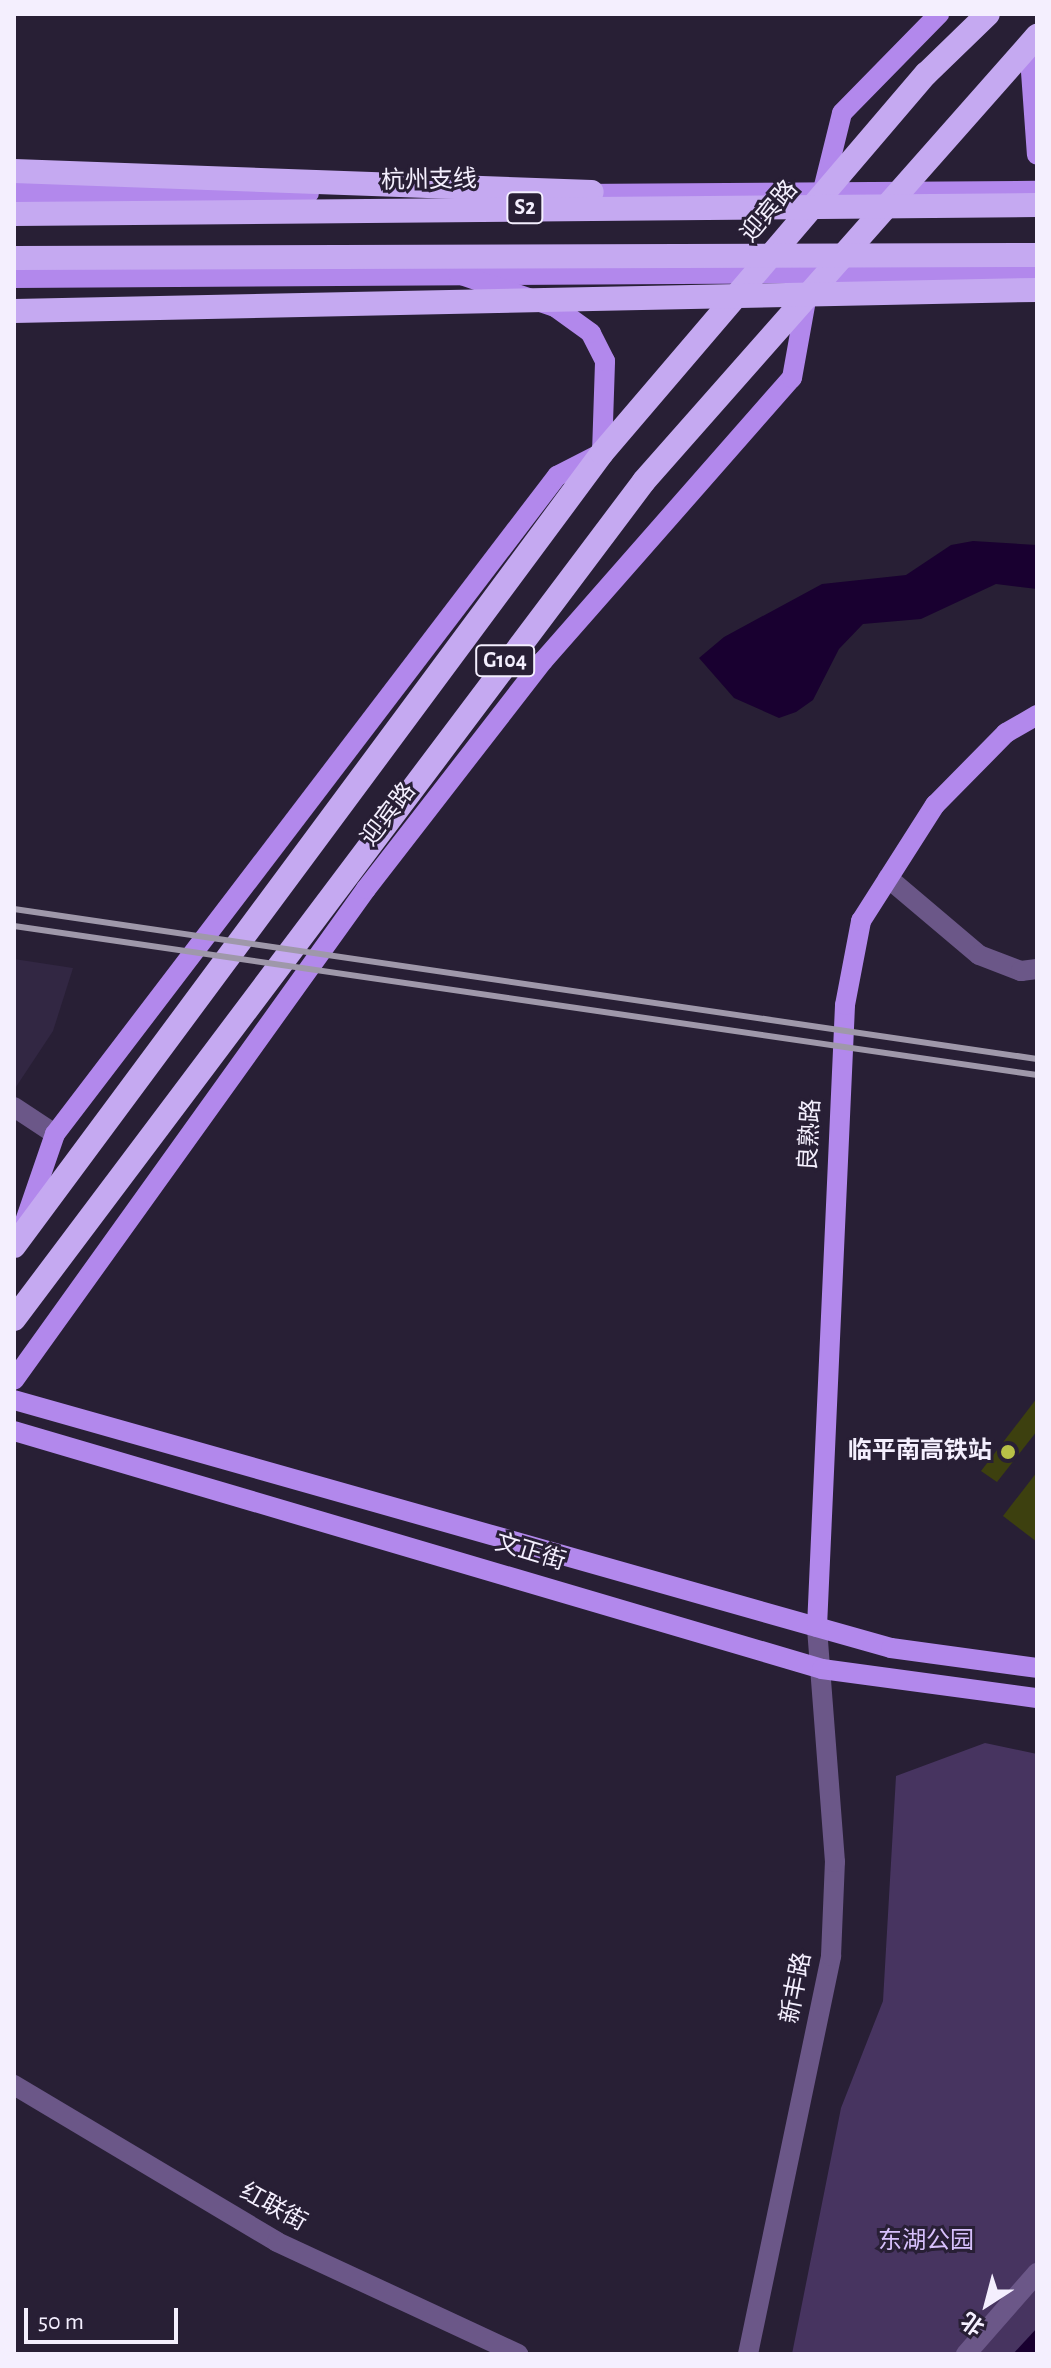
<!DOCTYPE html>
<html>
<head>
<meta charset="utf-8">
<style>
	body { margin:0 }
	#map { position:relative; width:1051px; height:2368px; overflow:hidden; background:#281f35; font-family:"Alegreya Sans","Noto Sans SC",sans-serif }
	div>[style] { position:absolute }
	.built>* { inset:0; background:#322743 }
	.green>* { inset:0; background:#473460 }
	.water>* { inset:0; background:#190030 }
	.building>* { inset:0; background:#3d400f }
	.minor>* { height:20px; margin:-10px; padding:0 10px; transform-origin:10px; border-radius:10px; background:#6b5788 }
	.major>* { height:20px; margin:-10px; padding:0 10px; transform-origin:10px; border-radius:10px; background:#b288ec }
	.highway>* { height:24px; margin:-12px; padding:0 12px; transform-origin:12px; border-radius:12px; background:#c5a9f1 }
	.rail>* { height:6px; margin:-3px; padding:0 3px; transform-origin:3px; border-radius:3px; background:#9f98aa }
	.highway-bridge>* { height:24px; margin:-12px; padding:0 12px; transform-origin:12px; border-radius:12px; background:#c5a9f1 }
	.dots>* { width:22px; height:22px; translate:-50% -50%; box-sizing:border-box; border:4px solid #281f35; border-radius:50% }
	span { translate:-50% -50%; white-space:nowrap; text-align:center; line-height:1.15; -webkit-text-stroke:6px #281f35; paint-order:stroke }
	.shield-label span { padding:2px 6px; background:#281f35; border:2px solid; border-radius:6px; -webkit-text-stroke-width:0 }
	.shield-label { font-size:22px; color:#f4effe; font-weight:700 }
	.street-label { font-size:24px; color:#f4effe }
	.poi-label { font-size:24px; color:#f4effe; font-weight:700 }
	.right { translate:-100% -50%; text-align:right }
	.park-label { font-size:24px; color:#d7c0fc }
	.frame { position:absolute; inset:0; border:16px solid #f4effe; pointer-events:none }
	.north { position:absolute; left:947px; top:2264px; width:80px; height:80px; -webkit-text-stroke:6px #281f35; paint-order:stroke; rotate:216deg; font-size:22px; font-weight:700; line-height:32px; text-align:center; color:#f4effe }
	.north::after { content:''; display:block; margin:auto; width:28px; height:36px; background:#f4effe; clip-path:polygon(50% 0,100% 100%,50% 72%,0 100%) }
	.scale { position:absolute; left:24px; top:2308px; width:154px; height:36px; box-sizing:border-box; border:4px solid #f4effe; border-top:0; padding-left:10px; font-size:24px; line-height:28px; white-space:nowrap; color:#f4effe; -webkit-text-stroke:6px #281f35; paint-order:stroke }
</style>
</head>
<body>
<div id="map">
	<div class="built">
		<div style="clip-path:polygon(14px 959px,73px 968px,53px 1031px,14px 1090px)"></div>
	</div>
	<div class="green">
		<div style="clip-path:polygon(985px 1743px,1037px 1754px,1037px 2354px,792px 2354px,841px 2108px,883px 2001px,896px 1776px)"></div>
	</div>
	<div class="water">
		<div style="clip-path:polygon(973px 541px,1037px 545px,1037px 589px,996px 584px,921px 619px,863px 624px,839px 649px,813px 700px,796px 712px,779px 718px,734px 698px,699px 658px,724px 637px,822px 584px,906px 575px,951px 545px)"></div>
		<div style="clip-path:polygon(1037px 2328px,1037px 2354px,1013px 2354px)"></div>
	</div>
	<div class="building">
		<div style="clip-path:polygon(1037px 1398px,1037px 1431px,997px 1482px,981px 1471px)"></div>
		<div style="clip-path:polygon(1037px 1472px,1037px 1542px,1003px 1516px)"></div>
	</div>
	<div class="minor">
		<div style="left:888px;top:878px;width:119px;rotate:40.2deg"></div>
		<div style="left:979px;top:955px;width:45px;rotate:20.9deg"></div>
		<div style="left:1021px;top:971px;width:16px;rotate:-7deg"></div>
		<div style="left:14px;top:1107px;width:49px;rotate:33.4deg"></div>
		<div style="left:14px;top:2085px;width:306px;rotate:30.8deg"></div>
		<div style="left:277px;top:2242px;width:266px;rotate:24.9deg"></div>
		<div style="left:748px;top:2354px;width:407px;rotate:-78.2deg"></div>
		<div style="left:831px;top:1956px;width:94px;rotate:-87.6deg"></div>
		<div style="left:835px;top:1862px;width:236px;rotate:-94.4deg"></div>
		<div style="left:966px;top:2354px;width:108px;rotate:-48.8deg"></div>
	</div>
	<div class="major">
		<div style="left:1037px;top:41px;width:9px;rotate:159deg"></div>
		<div style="left:1029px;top:44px;width:111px;rotate:85.9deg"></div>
		<div style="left:14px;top:192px;width:295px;rotate:0.2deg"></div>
		<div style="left:577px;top:194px;width:460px;rotate:-0.4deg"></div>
		<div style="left:822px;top:194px;width:83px;rotate:-76.1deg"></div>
		<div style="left:842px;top:113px;width:139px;rotate:-45.6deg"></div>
		<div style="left:14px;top:278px;width:1023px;rotate:-0.34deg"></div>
		<div style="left:23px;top:1227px;width:98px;rotate:-71deg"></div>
		<div style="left:55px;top:1134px;width:828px;rotate:-52.66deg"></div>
		<div style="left:557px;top:476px;width:51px;rotate:-27.1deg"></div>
		<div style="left:602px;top:453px;width:92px;rotate:-88.1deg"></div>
		<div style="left:605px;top:361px;width:31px;rotate:-117deg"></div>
		<div style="left:591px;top:333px;width:44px;rotate:-144.2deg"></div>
		<div style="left:555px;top:307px;width:102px;rotate:-161.2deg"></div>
		<div style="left:14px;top:1380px;width:604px;rotate:-54.36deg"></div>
		<div style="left:366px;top:889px;width:289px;rotate:-52.2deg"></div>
		<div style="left:543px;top:661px;width:377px;rotate:-48.7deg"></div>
		<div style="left:792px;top:378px;width:84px;rotate:-79.8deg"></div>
		<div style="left:14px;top:1400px;width:911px;rotate:15.79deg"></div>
		<div style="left:891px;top:1648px;width:147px;rotate:7.8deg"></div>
		<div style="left:14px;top:1431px;width:842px;rotate:16.41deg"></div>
		<div style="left:822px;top:1669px;width:217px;rotate:7.7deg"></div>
		<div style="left:817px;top:1627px;width:623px;rotate:-87.42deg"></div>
		<div style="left:845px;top:1005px;width:86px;rotate:-79.2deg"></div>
		<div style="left:861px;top:921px;width:138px;rotate:-57.5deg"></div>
		<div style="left:935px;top:805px;width:101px;rotate:-45.4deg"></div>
		<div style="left:1006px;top:733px;width:36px;rotate:-30deg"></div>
	</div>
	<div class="highway">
		<div style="left:14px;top:1246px;width:987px;rotate:-53.44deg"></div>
		<div style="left:602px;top:453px;width:499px;rotate:-49.5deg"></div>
		<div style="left:926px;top:74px;width:86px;rotate:-44.1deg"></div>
		<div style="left:14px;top:1319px;width:1048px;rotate:-53.06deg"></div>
		<div style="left:644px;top:481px;width:594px;rotate:-48.55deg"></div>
	</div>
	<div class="rail">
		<div style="left:14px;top:909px;width:1034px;rotate:8.34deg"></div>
		<div style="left:14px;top:926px;width:1034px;rotate:8.29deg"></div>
	</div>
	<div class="highway-bridge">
		<div style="left:14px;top:171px;width:578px;rotate:2.08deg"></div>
		<div style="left:14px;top:214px;width:1023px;rotate:-0.5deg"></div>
		<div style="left:14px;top:258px;width:1023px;rotate:-0.17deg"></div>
		<div style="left:14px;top:311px;width:1023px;rotate:-1.18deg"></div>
	</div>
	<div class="dots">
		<div style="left:1008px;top:1452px;background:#b8c147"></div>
	</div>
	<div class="shield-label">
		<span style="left:525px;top:208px">S2</span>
		<span style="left:505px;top:661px">G104</span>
	</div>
	<div class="street-label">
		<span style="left:429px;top:181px;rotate:-1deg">杭州支线</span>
		<span style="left:770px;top:212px;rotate:-49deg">迎宾路</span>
		<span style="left:389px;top:815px;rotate:-52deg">迎宾路</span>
		<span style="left:811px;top:1135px;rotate:-87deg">良熟路</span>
		<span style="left:530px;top:1553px;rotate:17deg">文正街</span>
		<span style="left:797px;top:1988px;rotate:-79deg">新丰路</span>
		<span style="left:273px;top:2208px;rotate:29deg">红联街</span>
	</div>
	<div class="poi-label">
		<span class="right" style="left:992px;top:1452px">临平南高铁站</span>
	</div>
	<div class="park-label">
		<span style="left:926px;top:2242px">东湖公园</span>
	</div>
	<div class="frame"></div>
	<div class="north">北</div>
	<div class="scale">50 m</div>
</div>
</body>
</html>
